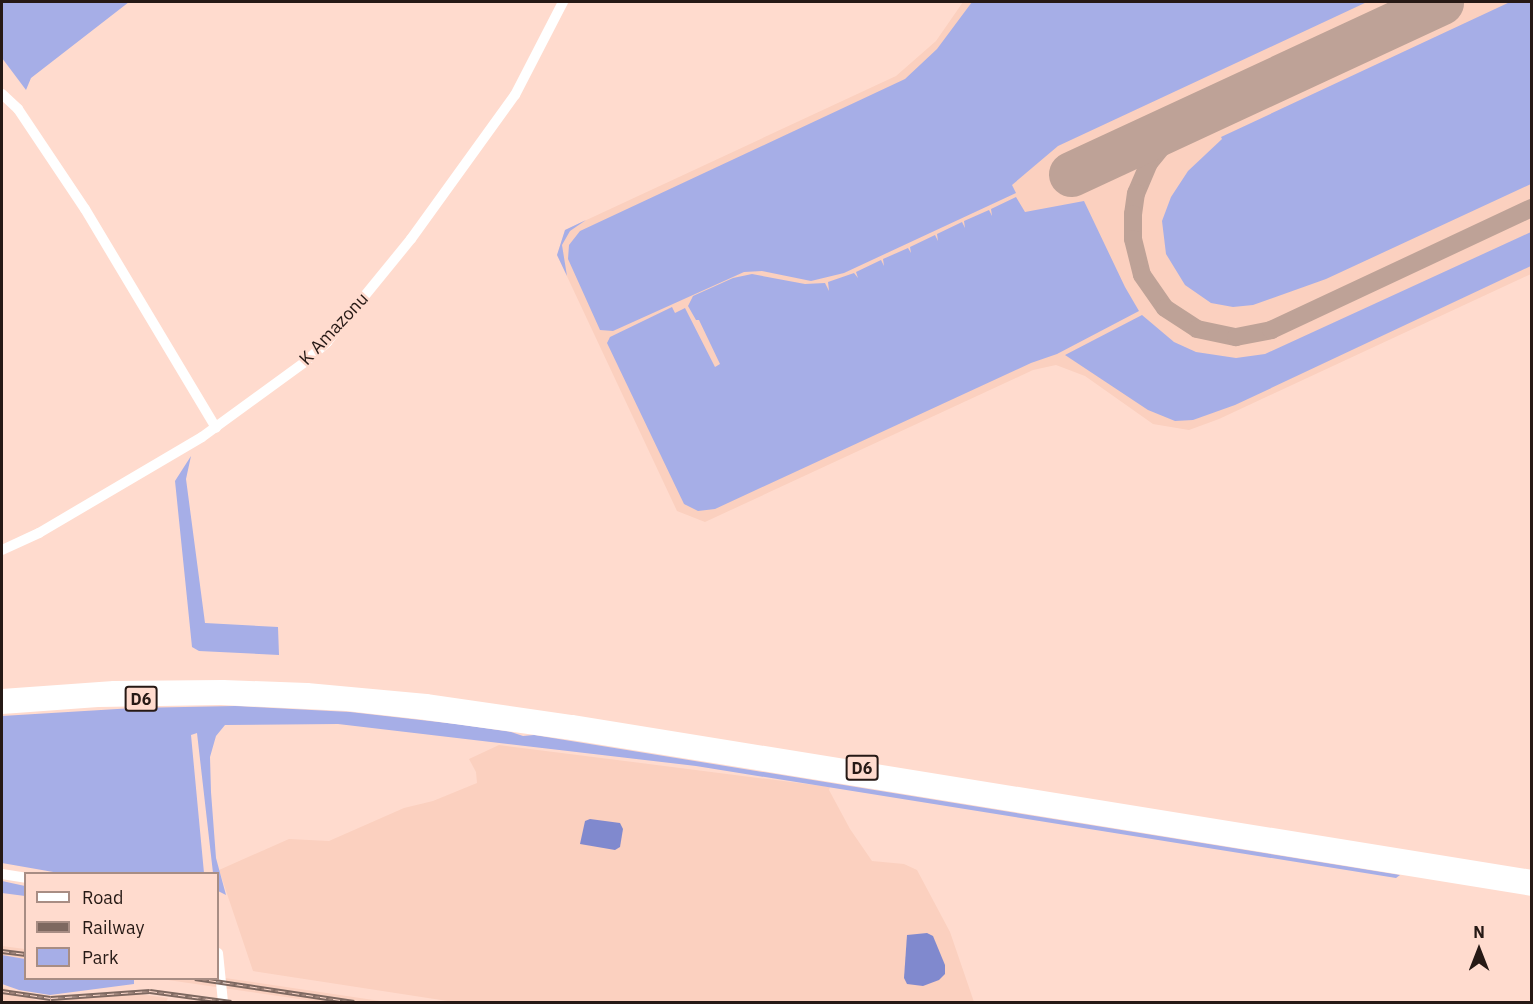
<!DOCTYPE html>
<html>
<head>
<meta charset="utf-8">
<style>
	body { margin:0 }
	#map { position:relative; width:1533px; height:1004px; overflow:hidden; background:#ffdbce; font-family:"IBM Plex Sans",sans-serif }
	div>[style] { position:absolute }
	.built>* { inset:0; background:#fbd0bf }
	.green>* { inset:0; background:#a6aee7 }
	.water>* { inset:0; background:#8089ce }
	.taxiway>* { height:18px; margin:-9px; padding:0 9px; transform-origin:9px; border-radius:9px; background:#bea297 }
	.runway>* { height:45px; margin:-22.5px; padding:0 22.5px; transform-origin:22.5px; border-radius:22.5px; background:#bea297 }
	.secondary>* { height:10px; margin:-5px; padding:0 5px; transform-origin:5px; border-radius:5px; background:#fff }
	.highway>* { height:14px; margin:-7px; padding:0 7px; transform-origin:7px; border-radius:7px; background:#fff }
	.rail>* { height:4.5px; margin-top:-2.25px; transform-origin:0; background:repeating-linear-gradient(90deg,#ffdbce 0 7px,#7e6860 0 14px); box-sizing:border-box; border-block:2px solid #7e6860 }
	span { translate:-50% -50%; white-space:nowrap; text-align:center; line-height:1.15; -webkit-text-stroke:5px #ffdbce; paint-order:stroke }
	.shield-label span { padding:2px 4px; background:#ffdbce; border:2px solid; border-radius:4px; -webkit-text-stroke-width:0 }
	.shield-label { font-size:16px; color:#261915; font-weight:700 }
	.street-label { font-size:18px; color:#261915 }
	.frame { position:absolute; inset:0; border:3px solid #261915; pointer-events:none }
	.legend { position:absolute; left:24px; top:872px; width:195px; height:108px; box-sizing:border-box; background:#ffdbce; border:2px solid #a88d84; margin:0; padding:8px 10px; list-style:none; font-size:18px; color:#261915 }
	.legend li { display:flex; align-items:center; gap:12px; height:30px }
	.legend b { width:30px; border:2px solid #a88d84 }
	.north { position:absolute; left:1449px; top:920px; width:60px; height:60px; -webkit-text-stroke:4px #ffdbce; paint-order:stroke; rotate:0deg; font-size:16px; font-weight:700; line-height:24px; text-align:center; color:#261915 }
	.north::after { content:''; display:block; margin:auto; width:21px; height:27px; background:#261915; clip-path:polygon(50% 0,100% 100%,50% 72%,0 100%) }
</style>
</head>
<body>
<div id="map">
	<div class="built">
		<div style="clip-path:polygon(963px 2px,1531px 2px,1531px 274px,1219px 419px,1189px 430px,1153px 424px,1085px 376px,1056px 365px,1033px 370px,705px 522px,677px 511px,557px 255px,565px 230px,896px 76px,936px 41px)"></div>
		<div style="clip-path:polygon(499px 745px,830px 787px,829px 790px,850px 829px,872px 861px,904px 864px,917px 870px,950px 932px,974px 1002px,454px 1002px,253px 971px,219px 870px,289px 839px,329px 841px,404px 808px,433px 801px,477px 783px,476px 772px,469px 759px)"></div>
		<div style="clip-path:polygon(2px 946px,25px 949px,25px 959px,2px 956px)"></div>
		<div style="clip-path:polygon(218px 977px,387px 1002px,320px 1002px,161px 979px)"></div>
		<div style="clip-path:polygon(2px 987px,38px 1001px,132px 993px,168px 998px,166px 1002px,2px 1002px)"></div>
	</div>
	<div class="green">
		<div style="clip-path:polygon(2px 2px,129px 2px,31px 78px,26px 90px,2px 58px)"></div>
		<div style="clip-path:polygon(972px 2px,1367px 2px,1058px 146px,1012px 185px,1016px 193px,844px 273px,811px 281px,762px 271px,744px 272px,613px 331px,600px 330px,568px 259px,569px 245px,580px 231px,905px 79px,937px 49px)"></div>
		<div style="clip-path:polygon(1510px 2px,1531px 2px,1531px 184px,1326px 279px,1253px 305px,1233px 307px,1211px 303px,1185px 285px,1166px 254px,1162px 221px,1171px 197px,1188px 171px,1222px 139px,1221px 137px)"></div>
		<div style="clip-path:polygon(1016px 197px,1025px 212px,1084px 201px,1125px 287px,1139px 311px,1057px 354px,1031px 363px,715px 509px,698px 511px,684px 504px,607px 343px,610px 337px,672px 307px,675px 313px,685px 308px,715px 367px,720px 364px,699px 320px,696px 320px,688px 306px,693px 296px,733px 278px,752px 274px,805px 284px,825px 283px,829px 291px,828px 282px,854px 273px,858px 278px,856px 272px,881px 260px,884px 266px,883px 259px,908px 248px,911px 253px,910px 247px,935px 235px,938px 241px,937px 234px,962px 222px,965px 228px,964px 221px,989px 210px,992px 216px,991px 209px)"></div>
		<div style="clip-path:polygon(586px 220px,570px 231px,562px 245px,567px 276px,557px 255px,565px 230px)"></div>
		<div style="clip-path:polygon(1531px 232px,1531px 266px,1235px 405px,1193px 420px,1175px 421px,1148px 410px,1065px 355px,1142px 315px,1174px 342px,1196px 352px,1236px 358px,1265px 354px)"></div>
		<div style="clip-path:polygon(191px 456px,186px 479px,205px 623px,278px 627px,279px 655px,199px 651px,192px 647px,175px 481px)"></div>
		<div style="clip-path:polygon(235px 706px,350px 712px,456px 724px,511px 732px,523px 736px,534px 735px,1400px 875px,1396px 878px,696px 766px,338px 724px,225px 725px,216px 736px,210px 757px,211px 792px,216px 858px,226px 895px,218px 891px,218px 874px,213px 873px,197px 733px,191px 735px,204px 873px,59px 873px,2px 863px,2px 716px,134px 708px)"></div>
		<div style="clip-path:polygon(2px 881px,25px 886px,25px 896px,2px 893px)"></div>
		<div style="clip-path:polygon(2px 955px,25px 959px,26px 978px,134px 979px,134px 984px,50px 995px,19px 990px,2px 984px)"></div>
	</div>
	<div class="water">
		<div style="clip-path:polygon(590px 819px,620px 823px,623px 829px,620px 847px,615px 850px,580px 844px,585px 821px)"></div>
		<div style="clip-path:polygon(927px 933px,933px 936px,945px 965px,945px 974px,939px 980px,923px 986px,907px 984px,904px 978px,907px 935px)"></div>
	</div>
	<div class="taxiway">
		<div style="left:1257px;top:88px;width:59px;rotate:154.7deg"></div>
		<div style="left:1204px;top:113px;width:34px;rotate:148deg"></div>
		<div style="left:1175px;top:131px;width:41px;rotate:129.1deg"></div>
		<div style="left:1149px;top:163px;width:33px;rotate:113deg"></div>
		<div style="left:1136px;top:193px;width:21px;rotate:98deg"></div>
		<div style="left:1133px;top:214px;width:25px;rotate:90deg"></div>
		<div style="left:1133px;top:239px;width:37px;rotate:76deg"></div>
		<div style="left:1142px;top:275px;width:40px;rotate:55.1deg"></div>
		<div style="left:1165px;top:308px;width:38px;rotate:33deg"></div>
		<div style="left:1197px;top:329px;width:40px;rotate:12deg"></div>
		<div style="left:1236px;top:337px;width:36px;rotate:-11deg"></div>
		<div style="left:1271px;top:330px;width:288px;rotate:-25.1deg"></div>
	</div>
	<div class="runway">
		<div style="left:1071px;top:174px;width:408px;rotate:-24.9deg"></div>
	</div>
	<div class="secondary">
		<div style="left:2px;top:94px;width:22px;rotate:43deg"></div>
		<div style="left:18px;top:109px;width:120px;rotate:56.2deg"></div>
		<div style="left:85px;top:209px;width:255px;rotate:59.1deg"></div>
		<div style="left:2px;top:550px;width:41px;rotate:-24.7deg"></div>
		<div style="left:39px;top:533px;width:189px;rotate:-30.5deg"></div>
		<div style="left:202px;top:437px;width:127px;rotate:-36.1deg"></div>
		<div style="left:305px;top:362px;width:30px;rotate:-42deg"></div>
		<div style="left:327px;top:342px;width:133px;rotate:-50.8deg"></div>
		<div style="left:411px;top:239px;width:178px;rotate:-54.2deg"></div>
		<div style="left:515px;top:95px;width:105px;rotate:-62.7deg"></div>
		<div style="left:2px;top:874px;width:24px;rotate:9deg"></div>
		<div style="left:218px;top:953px;width:49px;rotate:84.2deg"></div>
	</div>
	<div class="highway">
		<div style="left:2px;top:696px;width:112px;rotate:-4.1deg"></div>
		<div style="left:114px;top:688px;width:109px;rotate:-0.5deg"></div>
		<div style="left:223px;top:687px;width:84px;rotate:2deg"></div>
		<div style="left:307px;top:690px;width:120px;rotate:5.3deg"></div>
		<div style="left:426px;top:701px;width:148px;rotate:8.2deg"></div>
		<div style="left:572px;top:722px;width:972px;rotate:9.17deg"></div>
		<div style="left:2px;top:707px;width:96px;rotate:-4.2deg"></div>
		<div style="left:98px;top:700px;width:123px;rotate:-0.9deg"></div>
		<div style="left:221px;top:698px;width:126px;rotate:2.7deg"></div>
		<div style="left:347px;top:704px;width:80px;rotate:6.5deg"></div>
		<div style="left:426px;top:713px;width:147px;rotate:7.8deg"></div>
		<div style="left:572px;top:733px;width:973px;rotate:9.23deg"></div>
	</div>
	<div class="rail">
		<div style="left:2px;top:951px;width:24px;rotate:7deg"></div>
		<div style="left:195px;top:978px;width:161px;rotate:8.6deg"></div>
		<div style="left:2px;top:991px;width:49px;rotate:8.1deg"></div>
		<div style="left:51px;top:998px;width:99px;rotate:-4deg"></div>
		<div style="left:150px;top:991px;width:82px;rotate:7.7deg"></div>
	</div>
	<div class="shield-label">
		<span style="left:141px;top:699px">D6</span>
		<span style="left:862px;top:768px">D6</span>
	</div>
	<div class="street-label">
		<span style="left:334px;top:329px;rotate:-47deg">K Amazonu</span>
	</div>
	<div class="frame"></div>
	<ul class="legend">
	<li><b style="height:8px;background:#fff"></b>Road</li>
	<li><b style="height:8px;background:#7e6860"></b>Railway</li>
	<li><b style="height:16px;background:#a6aee7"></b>Park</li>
	</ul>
	<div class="north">N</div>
</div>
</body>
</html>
